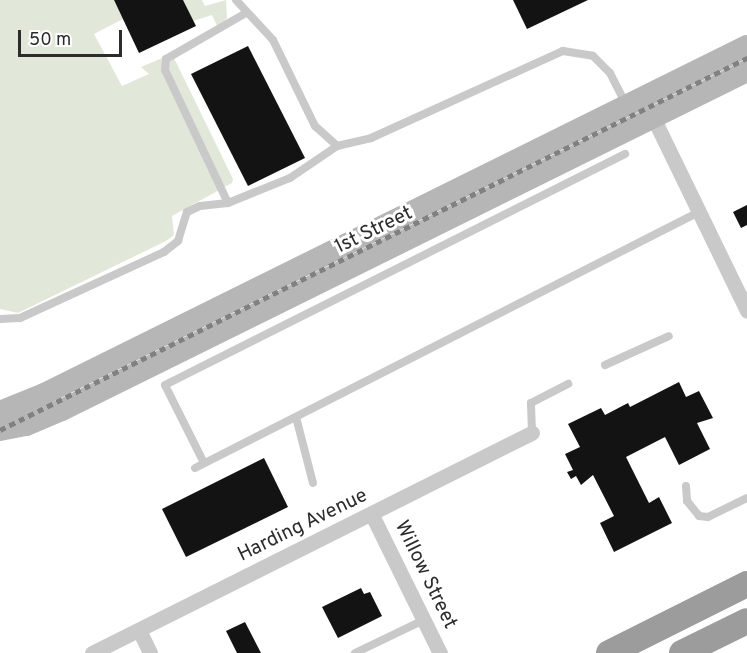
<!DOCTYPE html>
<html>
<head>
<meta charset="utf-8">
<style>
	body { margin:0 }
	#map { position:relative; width:747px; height:653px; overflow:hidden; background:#fff; font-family:Overpass,sans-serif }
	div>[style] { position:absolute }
	.green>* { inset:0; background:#e1e8da }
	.building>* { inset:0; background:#131313 }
	.service>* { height:8px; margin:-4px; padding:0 4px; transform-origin:4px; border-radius:4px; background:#c9c9c9 }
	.minor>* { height:15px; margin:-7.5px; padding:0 7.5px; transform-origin:7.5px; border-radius:7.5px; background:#c9c9c9 }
	.secondary>* { height:22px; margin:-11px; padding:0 11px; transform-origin:11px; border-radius:11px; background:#b6b6b6 }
	.trunk>* { height:26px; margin:-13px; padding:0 13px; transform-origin:13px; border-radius:13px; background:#9c9c9c }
	.rail>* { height:4.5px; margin-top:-2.25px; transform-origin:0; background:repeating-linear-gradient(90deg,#818181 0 6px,transparent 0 10.5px) }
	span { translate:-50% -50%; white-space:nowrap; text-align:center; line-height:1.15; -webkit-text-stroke:6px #fff; paint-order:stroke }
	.street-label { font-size:20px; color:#2c2c2c }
	.scale { position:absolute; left:18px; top:30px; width:104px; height:27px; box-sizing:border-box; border:3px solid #2c2c2c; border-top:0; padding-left:8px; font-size:18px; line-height:21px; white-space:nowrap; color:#2c2c2c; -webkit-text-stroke:4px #fff; paint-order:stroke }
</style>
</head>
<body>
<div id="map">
	<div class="green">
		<div style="clip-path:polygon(0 0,114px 0,123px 19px,94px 34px,122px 86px,149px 74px,141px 67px,162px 58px,165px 65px,174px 58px,233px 179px,232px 183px,172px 216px,174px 235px,166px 241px,18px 313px,0 309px)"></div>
		<div style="clip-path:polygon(183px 0,202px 0,205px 6px,226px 0,227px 18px,218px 28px,212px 15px,193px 21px)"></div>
	</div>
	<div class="building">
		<div style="clip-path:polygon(114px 0,183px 0,196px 26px,139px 53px)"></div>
		<div style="clip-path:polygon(513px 0,588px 0,527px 29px)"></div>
		<div style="clip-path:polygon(248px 46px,305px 158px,248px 186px,191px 74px)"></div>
		<div style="clip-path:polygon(747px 205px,747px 225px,741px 228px,733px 212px)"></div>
		<div style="clip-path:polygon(679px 382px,686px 397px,699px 391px,713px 418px,697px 423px,710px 449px,679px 465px,665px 437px,626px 457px,649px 503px,659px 497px,672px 523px,614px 552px,600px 523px,614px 516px,593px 475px,581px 485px,576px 476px,571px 479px,567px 472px,573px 470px,565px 454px,580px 447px,568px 424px,601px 408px,605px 415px,628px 403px,630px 407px)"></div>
		<div style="clip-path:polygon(264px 458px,288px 507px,186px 557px,162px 509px)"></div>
		<div style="clip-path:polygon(361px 588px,364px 594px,370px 592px,382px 616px,338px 638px,322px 607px)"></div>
		<div style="clip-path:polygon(245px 622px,261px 653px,237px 653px,226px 631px)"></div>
	</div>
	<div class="service">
		<div style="left:236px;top:0;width:54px;rotate:47.2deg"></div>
		<div style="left:273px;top:40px;width:96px;rotate:64deg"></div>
		<div style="left:315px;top:126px;width:30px;rotate:42deg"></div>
		<div style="left:337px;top:146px;width:35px;rotate:-13deg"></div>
		<div style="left:371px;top:138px;width:211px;rotate:-24.4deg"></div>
		<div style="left:563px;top:51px;width:30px;rotate:9deg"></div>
		<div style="left:593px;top:56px;width:24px;rotate:45deg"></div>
		<div style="left:610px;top:73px;width:36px;rotate:63deg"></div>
		<div style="left:228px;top:203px;width:147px;rotate:-115.3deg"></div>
		<div style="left:165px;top:70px;width:11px;rotate:-85deg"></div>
		<div style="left:166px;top:59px;width:92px;rotate:-29.9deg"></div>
		<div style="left:0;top:319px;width:20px;rotate:-3deg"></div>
		<div style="left:20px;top:318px;width:158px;rotate:-24.6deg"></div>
		<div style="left:164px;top:252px;width:18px;rotate:-38deg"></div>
		<div style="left:178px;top:241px;width:30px;rotate:-73deg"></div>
		<div style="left:187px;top:212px;width:14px;rotate:-25deg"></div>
		<div style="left:200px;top:206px;width:28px;rotate:-6deg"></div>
		<div style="left:228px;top:203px;width:67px;rotate:-22deg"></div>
		<div style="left:290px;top:178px;width:57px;rotate:-34.2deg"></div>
		<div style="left:605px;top:365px;width:70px;rotate:-24.4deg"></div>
		<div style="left:296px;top:417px;width:68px;rotate:75.6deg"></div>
		<div style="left:532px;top:433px;width:30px;rotate:-92deg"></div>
		<div style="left:531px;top:403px;width:42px;rotate:-27.2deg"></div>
		<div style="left:204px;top:463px;width:87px;rotate:-116.6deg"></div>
		<div style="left:165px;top:385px;width:515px;rotate:-26.66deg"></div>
		<div style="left:195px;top:468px;width:565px;rotate:-26.93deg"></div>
		<div style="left:686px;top:486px;width:15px;rotate:86deg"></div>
		<div style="left:687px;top:501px;width:19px;rotate:51deg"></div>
		<div style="left:699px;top:516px;width:9px;rotate:6deg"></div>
		<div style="left:708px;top:517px;width:43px;rotate:-26deg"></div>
		<div style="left:355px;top:653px;width:76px;rotate:-25.6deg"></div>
	</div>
	<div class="minor">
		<div style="left:650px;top:111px;width:222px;rotate:64.1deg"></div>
		<div style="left:372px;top:515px;width:154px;rotate:63.8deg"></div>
		<div style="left:139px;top:630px;width:25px;rotate:64deg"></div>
		<div style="left:92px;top:653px;width:492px;rotate:-26.6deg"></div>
	</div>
	<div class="secondary">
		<div style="left:0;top:412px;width:48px;rotate:-22.2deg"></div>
		<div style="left:44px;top:394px;width:784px;rotate:-26.34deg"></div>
		<div style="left:0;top:430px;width:26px;rotate:-11deg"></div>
		<div style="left:26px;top:425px;width:39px;rotate:-23deg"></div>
		<div style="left:62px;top:410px;width:764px;rotate:-26.33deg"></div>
	</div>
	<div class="trunk">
		<div style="left:609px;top:653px;width:154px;rotate:-26.6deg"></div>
		<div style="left:682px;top:653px;width:72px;rotate:-26.2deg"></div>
	</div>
	<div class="rail">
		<div style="left:0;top:430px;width:835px;rotate:-26.47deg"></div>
	</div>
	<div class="street-label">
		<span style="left:374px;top:231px;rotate:-26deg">1st Street</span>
		<span style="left:303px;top:526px;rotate:-26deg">Harding Avenue</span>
		<span style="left:425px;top:575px;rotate:64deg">Willow Street</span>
	</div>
	<div class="scale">50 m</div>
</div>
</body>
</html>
